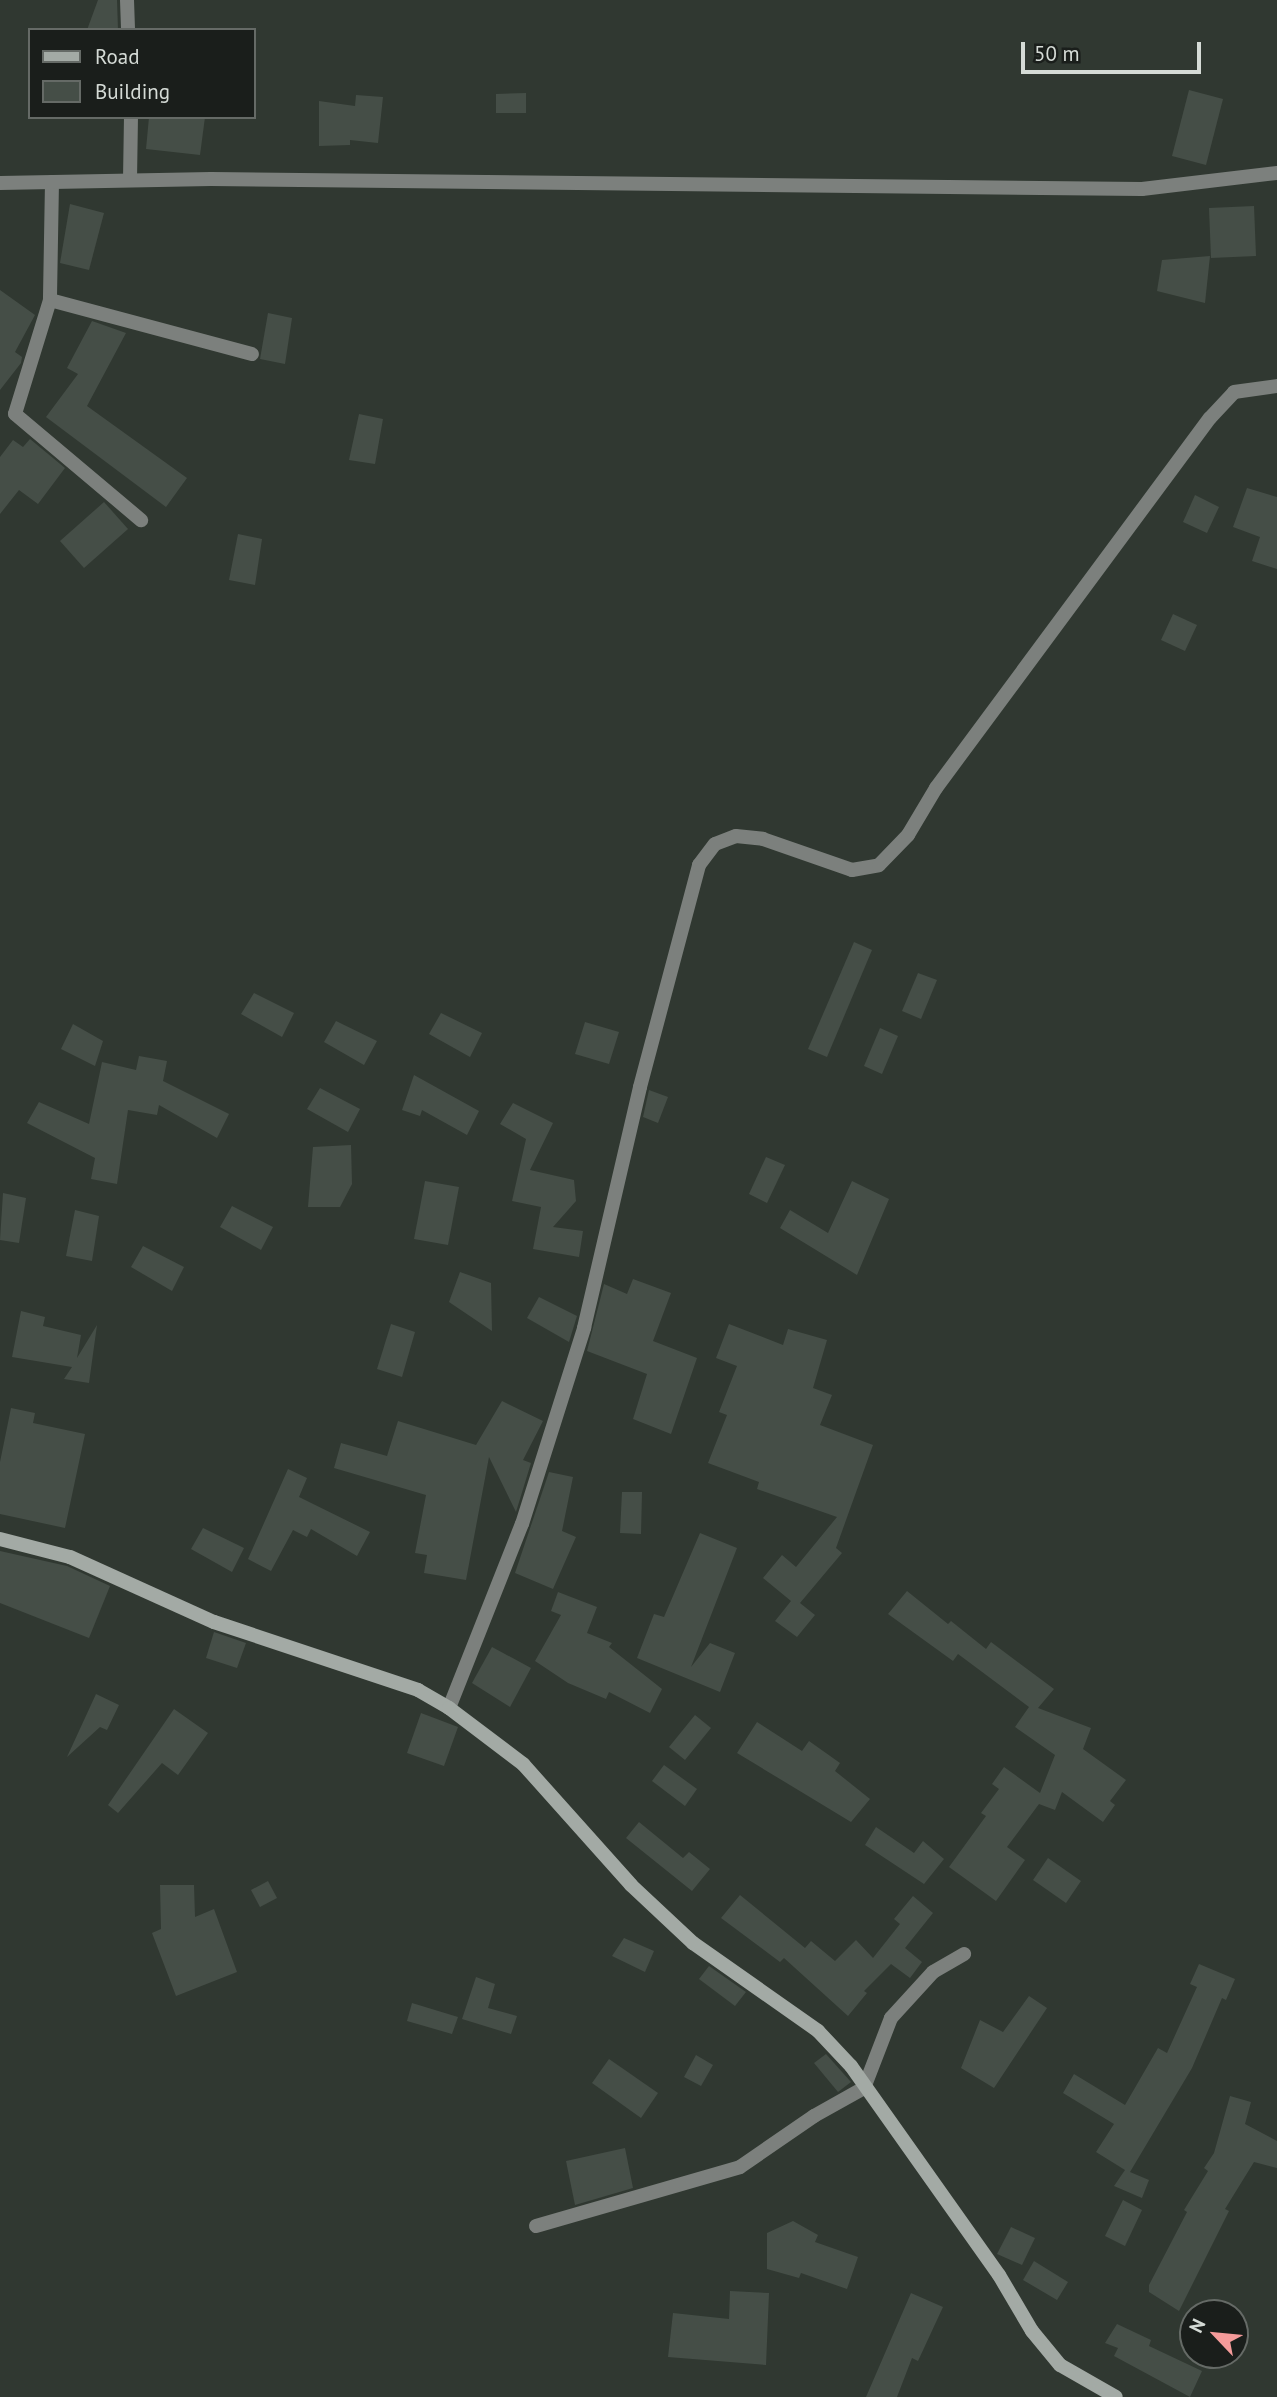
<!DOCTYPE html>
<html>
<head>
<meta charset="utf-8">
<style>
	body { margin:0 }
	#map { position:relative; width:1277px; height:2397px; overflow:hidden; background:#303831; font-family:"PT Sans",sans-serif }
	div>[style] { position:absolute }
	.building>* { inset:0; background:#454e47 }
	.street>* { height:14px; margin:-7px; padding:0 7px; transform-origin:7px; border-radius:7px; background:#7c807d }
	.secondary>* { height:14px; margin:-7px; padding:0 7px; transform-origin:7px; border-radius:7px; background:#a3aaa5 }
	span { translate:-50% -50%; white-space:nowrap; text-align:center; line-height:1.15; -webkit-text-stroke:6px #1a1e1b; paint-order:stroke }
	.legend { position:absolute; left:28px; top:28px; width:228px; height:91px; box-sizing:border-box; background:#1a1e1b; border:2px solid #656a66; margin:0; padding:9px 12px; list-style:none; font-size:21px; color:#d5dbd6 }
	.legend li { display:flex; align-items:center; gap:14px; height:35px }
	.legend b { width:35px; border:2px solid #656a66 }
	.north { position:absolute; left:1179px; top:2299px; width:70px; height:70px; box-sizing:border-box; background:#1a1e1b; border:2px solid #656a66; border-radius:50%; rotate:296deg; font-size:19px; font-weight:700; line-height:28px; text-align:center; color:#d5dbd6 }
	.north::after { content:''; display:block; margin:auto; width:24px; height:32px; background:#f59b9a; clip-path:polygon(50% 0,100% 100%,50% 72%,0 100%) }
	.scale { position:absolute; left:1021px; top:42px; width:180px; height:32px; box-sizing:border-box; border:4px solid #d5dbd6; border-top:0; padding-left:9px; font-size:21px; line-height:24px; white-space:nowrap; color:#d5dbd6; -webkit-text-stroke:5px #1a1e1b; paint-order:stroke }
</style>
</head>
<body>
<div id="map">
	<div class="building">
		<div style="clip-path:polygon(98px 0,117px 0,118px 30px,87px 30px)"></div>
		<div style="clip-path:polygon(1189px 90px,1223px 99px,1206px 165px,1172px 156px)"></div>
		<div style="clip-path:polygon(526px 93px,526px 113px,496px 113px,496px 94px)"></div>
		<div style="clip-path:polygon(356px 95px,383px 97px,378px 143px,350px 140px,350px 145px,319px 146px,319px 101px,355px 106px)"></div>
		<div style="clip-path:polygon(149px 117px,205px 117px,200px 155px,146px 149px)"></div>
		<div style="clip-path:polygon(70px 204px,104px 213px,89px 270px,60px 263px)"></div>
		<div style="clip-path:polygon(1254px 206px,1256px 256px,1211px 258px,1209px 208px)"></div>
		<div style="clip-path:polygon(1210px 256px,1205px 303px,1157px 291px,1162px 260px)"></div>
		<div style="clip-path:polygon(0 290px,35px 315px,15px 352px,22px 357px,21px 363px,0 390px)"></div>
		<div style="clip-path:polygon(268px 313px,292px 318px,285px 364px,260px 359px)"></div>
		<div style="clip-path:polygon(92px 321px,126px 333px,87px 406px,187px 478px,166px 507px,46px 417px,78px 374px,67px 368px)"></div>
		<div style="clip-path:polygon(359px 414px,383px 419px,375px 464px,349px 460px)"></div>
		<div style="clip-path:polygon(30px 439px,65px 468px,38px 504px,19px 490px,0 514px,0 457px,13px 440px,23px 447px)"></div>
		<div style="clip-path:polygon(1247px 488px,1277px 497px,1277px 569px,1252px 561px,1260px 537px,1233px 527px)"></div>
		<div style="clip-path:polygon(1195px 495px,1219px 507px,1207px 533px,1183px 522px)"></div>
		<div style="clip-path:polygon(104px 502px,128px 529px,84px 568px,60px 541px)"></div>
		<div style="clip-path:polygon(238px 534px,262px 539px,255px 585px,229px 580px)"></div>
		<div style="clip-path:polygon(1173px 614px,1197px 625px,1185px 651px,1161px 640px)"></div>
		<div style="clip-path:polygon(854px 942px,872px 950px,827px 1057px,808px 1049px)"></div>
		<div style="clip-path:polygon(918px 973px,937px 980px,921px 1019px,902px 1011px)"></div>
		<div style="clip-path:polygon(254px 993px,294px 1013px,282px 1037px,241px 1014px)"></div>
		<div style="clip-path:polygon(441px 1013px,482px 1033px,470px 1057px,429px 1034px)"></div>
		<div style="clip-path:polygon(336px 1021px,377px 1041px,364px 1065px,324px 1042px)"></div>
		<div style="clip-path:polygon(585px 1022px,619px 1032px,609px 1064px,575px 1054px)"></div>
		<div style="clip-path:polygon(73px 1024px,103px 1041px,95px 1066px,61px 1049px)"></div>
		<div style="clip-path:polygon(880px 1028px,898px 1036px,882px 1074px,864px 1066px)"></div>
		<div style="clip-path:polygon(139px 1056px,167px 1061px,163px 1081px,229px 1114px,217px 1138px,159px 1105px,157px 1115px,128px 1110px,117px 1184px,91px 1179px,95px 1158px,27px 1123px,39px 1102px,89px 1124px,102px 1062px,136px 1070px)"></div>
		<div style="clip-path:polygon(414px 1075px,479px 1111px,467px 1135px,422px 1110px,420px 1116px,402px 1110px)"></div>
		<div style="clip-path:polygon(320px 1088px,360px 1109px,348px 1132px,307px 1109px)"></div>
		<div style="clip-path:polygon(649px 1090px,668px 1097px,658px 1123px,643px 1117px)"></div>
		<div style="clip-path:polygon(513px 1103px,553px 1123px,530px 1170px,574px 1180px,576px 1201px,553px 1227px,583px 1231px,579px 1257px,533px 1249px,541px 1207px,512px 1201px,526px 1139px,500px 1124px)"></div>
		<div style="clip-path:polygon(351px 1145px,352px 1184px,340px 1207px,308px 1207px,313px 1147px)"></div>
		<div style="clip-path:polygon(766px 1157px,785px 1165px,767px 1203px,749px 1194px)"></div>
		<div style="clip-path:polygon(425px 1181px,459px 1187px,448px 1245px,414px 1239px)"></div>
		<div style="clip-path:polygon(852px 1181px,889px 1199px,857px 1275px,780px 1228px,790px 1210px,828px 1233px)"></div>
		<div style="clip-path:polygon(3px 1193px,26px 1198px,19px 1243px,0 1240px)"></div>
		<div style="clip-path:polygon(232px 1206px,273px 1227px,261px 1250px,220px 1227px)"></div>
		<div style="clip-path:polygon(75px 1210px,99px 1216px,92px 1261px,66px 1256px)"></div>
		<div style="clip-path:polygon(143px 1246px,184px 1267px,172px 1291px,131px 1267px)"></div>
		<div style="clip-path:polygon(460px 1272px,491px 1283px,492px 1331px,449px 1302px)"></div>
		<div style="clip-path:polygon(633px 1279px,671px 1293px,653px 1341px,697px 1358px,671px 1434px,633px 1419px,647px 1374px,587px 1351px,604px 1284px,627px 1294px)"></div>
		<div style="clip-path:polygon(539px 1297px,577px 1316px,569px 1342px,527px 1318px)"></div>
		<div style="clip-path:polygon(21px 1311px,45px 1317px,43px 1326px,81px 1335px,77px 1358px,97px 1325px,89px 1383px,64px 1379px,72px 1367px,12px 1357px)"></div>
		<div style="clip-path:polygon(391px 1324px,415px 1332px,402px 1377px,377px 1369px)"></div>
		<div style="clip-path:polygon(729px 1324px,783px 1345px,788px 1329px,827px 1340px,813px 1388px,832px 1395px,820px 1425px,873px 1445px,836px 1548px,842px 1553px,800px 1603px,815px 1615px,797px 1637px,775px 1621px,791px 1601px,763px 1578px,782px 1555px,796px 1567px,837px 1517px,757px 1489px,759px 1482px,708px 1463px,727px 1415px,719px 1412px,737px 1366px,716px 1358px)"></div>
		<div style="clip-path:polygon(502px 1401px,543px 1421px,523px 1460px,531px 1463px,516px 1512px,489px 1457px,466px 1580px,424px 1573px,427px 1555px,415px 1553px,426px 1495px,334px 1468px,341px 1443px,387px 1456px,398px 1421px,476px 1445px)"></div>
		<div style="clip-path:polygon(11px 1408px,35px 1413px,33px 1423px,85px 1434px,65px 1528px,0 1514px,0 1462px)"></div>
		<div style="clip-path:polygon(288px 1469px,307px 1478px,299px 1497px,370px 1532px,357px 1556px,311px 1529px,307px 1537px,293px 1530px,271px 1571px,248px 1559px)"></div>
		<div style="clip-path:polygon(549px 1472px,573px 1477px,562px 1531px,576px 1537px,553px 1589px,515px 1573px)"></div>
		<div style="clip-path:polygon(622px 1492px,642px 1492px,641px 1534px,620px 1533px)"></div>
		<div style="clip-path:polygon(203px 1528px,244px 1548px,232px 1572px,191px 1549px)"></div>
		<div style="clip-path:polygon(700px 1533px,737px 1548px,691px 1667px,710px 1643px,735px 1653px,720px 1692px,637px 1658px,654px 1614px,664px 1617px)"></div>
		<div style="clip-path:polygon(0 1551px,67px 1566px,110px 1586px,89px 1638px,0 1603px)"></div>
		<div style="clip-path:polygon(907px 1591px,948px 1624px,951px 1621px,986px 1649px,991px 1642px,1054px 1689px,1038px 1708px,1091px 1728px,1083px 1749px,1126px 1780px,1110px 1801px,1115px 1805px,1103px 1822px,1062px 1792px,1055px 1810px,1039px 1804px,1007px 1847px,1025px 1860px,996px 1901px,949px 1867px,986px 1816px,981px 1813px,999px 1789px,992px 1784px,1004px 1767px,1040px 1793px,1055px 1755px,1015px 1727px,1029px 1707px,958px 1654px,953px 1661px,888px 1614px)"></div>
		<div style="clip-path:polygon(558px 1592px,597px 1607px,587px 1633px,612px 1643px,609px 1647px,662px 1689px,650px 1713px,609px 1692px,606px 1699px,568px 1683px,535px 1661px,561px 1615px,551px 1611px)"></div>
		<div style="clip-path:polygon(214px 1632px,246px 1643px,237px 1668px,206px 1658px)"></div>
		<div style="clip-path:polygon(492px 1647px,531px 1668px,510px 1707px,472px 1683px)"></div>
		<div style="clip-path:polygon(96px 1694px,119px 1705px,107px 1730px,100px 1727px,67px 1757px)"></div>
		<div style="clip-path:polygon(174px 1709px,208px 1733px,178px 1775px,162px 1763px,118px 1813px,108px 1805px)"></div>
		<div style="clip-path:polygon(421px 1713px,458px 1727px,444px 1766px,407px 1753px)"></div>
		<div style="clip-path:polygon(695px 1715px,711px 1728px,685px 1760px,669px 1747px)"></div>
		<div style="clip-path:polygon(757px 1722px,802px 1751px,809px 1741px,840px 1763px,835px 1771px,870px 1799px,851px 1822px,737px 1753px)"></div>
		<div style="clip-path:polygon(664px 1765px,697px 1789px,685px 1806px,652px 1781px)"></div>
		<div style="clip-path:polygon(639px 1822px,683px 1858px,689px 1852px,710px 1869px,692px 1891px,626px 1838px)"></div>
		<div style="clip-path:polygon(876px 1827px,914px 1853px,923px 1841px,944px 1859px,924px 1884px,865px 1845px)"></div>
		<div style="clip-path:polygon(1048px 1858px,1081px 1881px,1066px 1903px,1033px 1880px)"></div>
		<div style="clip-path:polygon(268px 1881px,277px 1898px,260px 1907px,251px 1890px)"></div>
		<div style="clip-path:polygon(160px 1885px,194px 1885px,195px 1917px,214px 1909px,237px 1972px,176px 1996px,152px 1933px,161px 1929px)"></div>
		<div style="clip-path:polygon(740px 1895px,805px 1948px,811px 1941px,835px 1961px,856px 1940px,873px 1958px,900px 1924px,894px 1919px,913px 1896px,933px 1913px,905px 1948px,922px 1962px,910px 1978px,891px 1964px,864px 1991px,867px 1993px,848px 2016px,784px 1958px,780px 1962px,721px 1918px)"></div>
		<div style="clip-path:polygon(624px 1938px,654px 1951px,645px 1972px,612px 1956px)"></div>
		<div style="clip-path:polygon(1199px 1964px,1235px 1979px,1226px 2000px,1222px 1998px,1192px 2068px,1130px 2172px,1149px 2180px,1142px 2198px,1114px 2186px,1125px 2170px,1096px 2152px,1114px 2124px,1063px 2093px,1074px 2074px,1125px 2105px,1158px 2048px,1167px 2053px,1197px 1987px,1190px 1984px)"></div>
		<div style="clip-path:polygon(709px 1966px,746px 1992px,735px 2006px,699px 1979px)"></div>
		<div style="clip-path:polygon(476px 1977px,495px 1984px,488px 2008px,517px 2016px,511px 2034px,462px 2019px)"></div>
		<div style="clip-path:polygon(1029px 1996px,1047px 2008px,994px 2088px,961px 2068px,980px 2020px,1003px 2032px)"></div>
		<div style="clip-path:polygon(412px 2003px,458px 2017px,452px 2034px,407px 2021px)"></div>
		<div style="clip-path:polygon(826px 2054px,851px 2082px,838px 2092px,814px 2063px)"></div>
		<div style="clip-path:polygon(696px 2055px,713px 2065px,701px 2086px,684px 2077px)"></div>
		<div style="clip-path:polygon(609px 2059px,658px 2093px,641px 2118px,592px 2083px)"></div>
		<div style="clip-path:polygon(1230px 2096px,1251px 2102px,1245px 2124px,1277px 2141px,1277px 2168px,1254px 2162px,1225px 2209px,1229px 2211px,1179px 2311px,1149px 2292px,1149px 2285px,1187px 2212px,1184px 2210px,1208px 2171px,1204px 2168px,1214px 2153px)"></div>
		<div style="clip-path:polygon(625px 2148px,633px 2188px,575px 2205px,566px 2161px)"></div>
		<div style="clip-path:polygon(1123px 2200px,1142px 2210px,1125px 2246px,1105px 2236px)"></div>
		<div style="clip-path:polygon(793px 2221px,818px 2235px,815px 2242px,858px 2257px,847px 2289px,801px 2273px,799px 2278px,767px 2269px,767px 2233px)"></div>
		<div style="clip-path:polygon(1011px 2227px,1035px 2238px,1022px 2265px,997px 2254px)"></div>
		<div style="clip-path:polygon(1034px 2261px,1068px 2282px,1057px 2300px,1023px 2280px)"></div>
		<div style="clip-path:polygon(730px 2291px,769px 2293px,766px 2365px,668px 2357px,673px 2313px,729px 2319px)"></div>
		<div style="clip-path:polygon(911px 2293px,943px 2307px,918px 2361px,912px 2358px,897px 2397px,866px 2397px)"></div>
		<div style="clip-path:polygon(1117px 2324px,1151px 2340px,1149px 2346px,1202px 2371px,1190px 2397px,1114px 2356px,1118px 2348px,1105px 2343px)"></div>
	</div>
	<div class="street">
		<div style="left:127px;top:0;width:30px;rotate:88deg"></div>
		<div style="left:130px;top:180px;width:63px;rotate:-89.1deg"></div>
		<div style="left:52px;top:182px;width:118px;rotate:91deg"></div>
		<div style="left:50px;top:300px;width:119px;rotate:107.1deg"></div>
		<div style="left:15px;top:414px;width:165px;rotate:40.1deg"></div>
		<div style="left:0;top:183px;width:211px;rotate:-1.1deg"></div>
		<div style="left:211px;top:179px;width:931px;rotate:0.62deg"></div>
		<div style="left:1142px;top:189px;width:136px;rotate:-6.8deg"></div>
		<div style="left:50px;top:300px;width:209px;rotate:15deg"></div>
		<div style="left:449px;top:1708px;width:198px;rotate:-68.4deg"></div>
		<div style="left:522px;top:1524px;width:206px;rotate:-72.4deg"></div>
		<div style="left:584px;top:1328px;width:247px;rotate:-76.9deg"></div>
		<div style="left:640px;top:1087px;width:230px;rotate:-75.1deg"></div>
		<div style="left:699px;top:865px;width:26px;rotate:-53deg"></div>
		<div style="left:715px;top:844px;width:22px;rotate:-21deg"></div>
		<div style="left:736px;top:836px;width:27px;rotate:6deg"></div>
		<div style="left:763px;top:839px;width:94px;rotate:19.2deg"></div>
		<div style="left:852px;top:870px;width:27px;rotate:-10deg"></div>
		<div style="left:879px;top:865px;width:42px;rotate:-46deg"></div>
		<div style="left:908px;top:835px;width:55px;rotate:-59.2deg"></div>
		<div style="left:936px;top:788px;width:460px;rotate:-53.5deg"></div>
		<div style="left:1210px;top:418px;width:35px;rotate:-47deg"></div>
		<div style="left:1234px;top:392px;width:43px;rotate:-7.9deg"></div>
		<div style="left:536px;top:2226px;width:212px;rotate:-16.1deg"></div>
		<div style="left:740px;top:2167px;width:90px;rotate:-34.6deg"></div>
		<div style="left:814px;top:2116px;width:57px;rotate:-29.2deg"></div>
		<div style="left:864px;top:2088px;width:75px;rotate:-68.9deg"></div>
		<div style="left:891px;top:2018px;width:62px;rotate:-47.6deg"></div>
		<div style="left:933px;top:1972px;width:36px;rotate:-30deg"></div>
	</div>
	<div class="secondary">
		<div style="left:0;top:1539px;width:72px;rotate:14.4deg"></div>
		<div style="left:70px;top:1557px;width:158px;rotate:24.3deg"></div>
		<div style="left:214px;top:1622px;width:215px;rotate:18.4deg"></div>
		<div style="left:418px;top:1690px;width:36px;rotate:30deg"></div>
		<div style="left:449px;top:1708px;width:93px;rotate:37.1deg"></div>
		<div style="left:523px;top:1764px;width:162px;rotate:48.2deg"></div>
		<div style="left:631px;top:1885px;width:85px;rotate:43.1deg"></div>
		<div style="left:693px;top:1943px;width:153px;rotate:35.1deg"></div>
		<div style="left:818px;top:2031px;width:48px;rotate:46.7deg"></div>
		<div style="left:851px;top:2066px;width:256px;rotate:54.7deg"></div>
		<div style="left:999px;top:2275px;width:65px;rotate:59.5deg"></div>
		<div style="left:1032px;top:2331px;width:44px;rotate:50.5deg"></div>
		<div style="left:1060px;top:2365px;width:64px;rotate:29.7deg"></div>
	</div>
	<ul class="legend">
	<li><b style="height:9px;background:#a3aaa5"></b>Road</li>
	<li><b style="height:19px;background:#454e47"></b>Building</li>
	</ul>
	<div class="north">N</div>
	<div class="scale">50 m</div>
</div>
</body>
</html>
